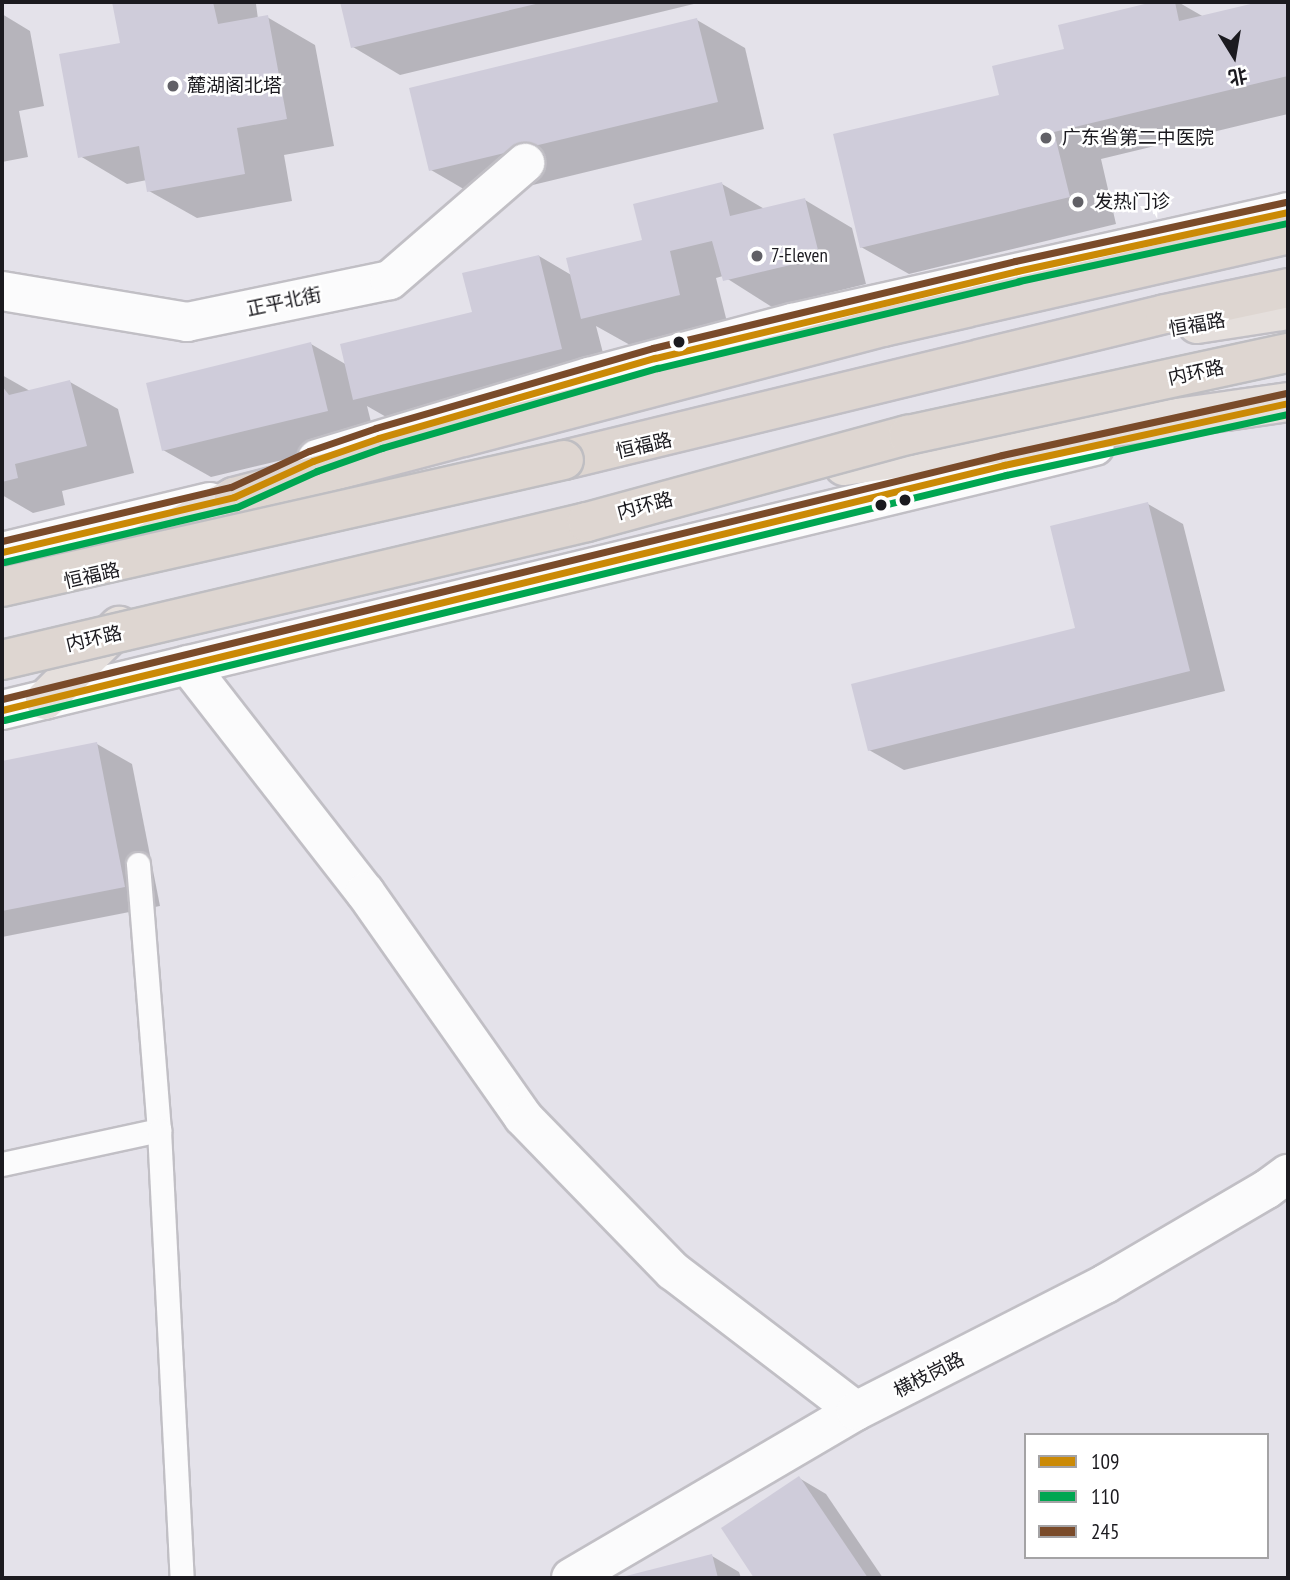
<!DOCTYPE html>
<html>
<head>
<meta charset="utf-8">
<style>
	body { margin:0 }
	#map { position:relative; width:1290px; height:1580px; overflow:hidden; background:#e4e2ea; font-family:"PT Sans Narrow","Noto Sans SC",sans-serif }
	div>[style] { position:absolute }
	.shadow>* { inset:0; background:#0003 }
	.building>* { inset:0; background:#cfccda }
	.roads { filter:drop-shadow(2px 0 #c1bfc5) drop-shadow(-2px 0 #c1bfc5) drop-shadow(0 2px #c1bfc5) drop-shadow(0 -2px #c1bfc5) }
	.service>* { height:23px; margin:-11.5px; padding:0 11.5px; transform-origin:11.5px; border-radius:11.5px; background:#fbfbfc }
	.minor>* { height:38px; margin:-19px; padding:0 19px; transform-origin:19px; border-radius:19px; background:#fbfbfc }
	.tertiary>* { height:38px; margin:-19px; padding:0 19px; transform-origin:19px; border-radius:19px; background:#fbfbfc }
	.secondary>* { height:38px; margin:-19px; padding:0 19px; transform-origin:19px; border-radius:19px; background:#fbfbfc }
	.primary>* { height:38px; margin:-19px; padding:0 19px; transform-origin:19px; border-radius:19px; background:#e5dfdc }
	.trunk>* { height:38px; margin:-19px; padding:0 19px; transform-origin:19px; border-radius:19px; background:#ded6d1 }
	.bridges { filter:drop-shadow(2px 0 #bfbec2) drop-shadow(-2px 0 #bfbec2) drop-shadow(0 2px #bfbec2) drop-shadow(0 -2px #bfbec2) }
	.trunk-bridge>* { height:38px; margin:-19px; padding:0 19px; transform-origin:19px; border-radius:19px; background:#ded6d1 }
	.bus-1>* { height:7px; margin:-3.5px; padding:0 3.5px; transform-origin:3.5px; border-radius:3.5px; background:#cb8a06 }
	.bus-2>* { height:7px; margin:-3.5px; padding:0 3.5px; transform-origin:3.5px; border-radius:3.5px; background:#00a651 }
	.bus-3>* { height:7px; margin:-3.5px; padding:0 3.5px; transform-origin:3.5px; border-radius:3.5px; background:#7a4b2a }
	.dots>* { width:19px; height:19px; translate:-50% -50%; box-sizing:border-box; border:4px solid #fff; border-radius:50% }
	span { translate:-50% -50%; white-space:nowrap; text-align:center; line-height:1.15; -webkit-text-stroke:5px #fff; paint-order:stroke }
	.poi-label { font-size:19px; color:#1b1a1f }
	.left { translate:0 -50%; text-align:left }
	.street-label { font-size:19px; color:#1b1a1f }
	.frame { position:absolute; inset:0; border:4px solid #1b1a1f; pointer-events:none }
	.legend { position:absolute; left:1024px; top:1433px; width:245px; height:126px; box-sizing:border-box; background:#fff; border:2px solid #a4a3a5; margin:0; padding:9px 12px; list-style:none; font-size:21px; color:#1b1a1f }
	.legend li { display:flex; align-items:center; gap:14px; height:35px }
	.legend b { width:35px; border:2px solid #a4a3a5 }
	.north { position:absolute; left:1199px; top:21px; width:70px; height:70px; -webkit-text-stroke:5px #fff; paint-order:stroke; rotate:169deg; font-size:19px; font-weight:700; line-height:28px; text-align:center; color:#1b1a1f }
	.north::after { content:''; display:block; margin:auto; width:24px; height:32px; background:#1b1a1f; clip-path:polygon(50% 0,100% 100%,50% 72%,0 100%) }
</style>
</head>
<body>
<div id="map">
	<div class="shadow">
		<div style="clip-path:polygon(114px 2px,251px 2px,256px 4px,258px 19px,267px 17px,315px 45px,334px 146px,284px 155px,292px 201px,197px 218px,149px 191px,147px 180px,127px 184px,80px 156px,122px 44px)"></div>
		<div style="clip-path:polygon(342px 2px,702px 2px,400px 75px,353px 47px)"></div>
		<div style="clip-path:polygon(1161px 2px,1178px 2px,1204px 17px,1266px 2px,1288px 2px,1288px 114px,1101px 159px,1116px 224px,909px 274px,861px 247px,1001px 96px,1066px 50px,1060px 26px)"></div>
		<div style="clip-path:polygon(2px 14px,30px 31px,44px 106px,19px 111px,28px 157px,2px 162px)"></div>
		<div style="clip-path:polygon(697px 20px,745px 48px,764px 129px,479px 198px,431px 170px)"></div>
		<div style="clip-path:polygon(722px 184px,766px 210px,805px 200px,852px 228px,866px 284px,772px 307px,723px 276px,716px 278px,727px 322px,630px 345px,596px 326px,609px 376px,402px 426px,367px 406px,375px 438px,211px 477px,163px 450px,311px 344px,347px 365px,475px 313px,539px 256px,573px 276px,644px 242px)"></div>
		<div style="clip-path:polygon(2px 375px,30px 391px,70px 382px,118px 409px,134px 473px,62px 491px,65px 505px,33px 513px,2px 495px)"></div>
		<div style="clip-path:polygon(1148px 504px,1183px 524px,1225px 691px,904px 770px,869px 750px,1077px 630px)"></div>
		<div style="clip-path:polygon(97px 744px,132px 764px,160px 906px,2px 937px,2px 763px)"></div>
		<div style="clip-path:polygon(799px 1478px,826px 1494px,883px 1578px,756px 1578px,723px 1529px)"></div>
		<div style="clip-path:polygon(712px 1556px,739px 1572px,741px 1578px,625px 1578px)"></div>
	</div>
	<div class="building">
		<div style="clip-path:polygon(112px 2px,213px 2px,218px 24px,268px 15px,287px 119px,237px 128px,245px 174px,147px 192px,139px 146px,78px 158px,59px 54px,120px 43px)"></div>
		<div style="clip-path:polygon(340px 2px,540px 2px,540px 3px,351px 48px)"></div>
		<div style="clip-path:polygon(1153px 2px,1175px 2px,1179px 21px,1259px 2px,1288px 2px,1288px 76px,1054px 132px,1070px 197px,860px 248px,833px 134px,999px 95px,992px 66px,1064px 49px,1058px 25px)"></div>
		<div style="clip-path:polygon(697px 18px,718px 102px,429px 171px,409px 88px)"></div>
		<div style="clip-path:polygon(722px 182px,730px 216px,805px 198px,820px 258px,723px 281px,712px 241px,670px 251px,680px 295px,581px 319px,566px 258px,642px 240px,633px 204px)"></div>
		<div style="clip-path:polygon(539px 255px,562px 349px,353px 400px,340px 344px,472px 312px,462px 273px)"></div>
		<div style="clip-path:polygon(311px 342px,328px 411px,162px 451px,146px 383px)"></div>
		<div style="clip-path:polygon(70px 380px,87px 446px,15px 464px,18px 478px,2px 482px,2px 386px,9px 395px)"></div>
		<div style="clip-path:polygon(1148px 502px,1190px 671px,868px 751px,851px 684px,1075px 628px,1050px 526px)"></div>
		<div style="clip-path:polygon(97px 742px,125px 887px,2px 911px,2px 761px)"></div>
		<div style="clip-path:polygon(799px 1476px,868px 1578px,754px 1578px,721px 1528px)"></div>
		<div style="clip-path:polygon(712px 1554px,718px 1578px,622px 1578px,622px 1577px)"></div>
	</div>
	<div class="roads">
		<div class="service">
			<div style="left:138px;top:864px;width:267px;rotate:85.5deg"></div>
			<div style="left:2px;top:1164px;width:161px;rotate:-12.2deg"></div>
			<div style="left:159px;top:1130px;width:449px;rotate:87.1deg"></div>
		</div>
		<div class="minor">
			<div style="left:2px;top:291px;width:188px;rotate:9.5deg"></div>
			<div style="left:187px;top:322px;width:207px;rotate:-11.7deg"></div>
			<div style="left:390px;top:280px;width:179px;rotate:-40.9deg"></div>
			<div style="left:188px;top:665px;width:288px;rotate:52.1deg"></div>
			<div style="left:365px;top:892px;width:275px;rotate:54.9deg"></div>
			<div style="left:523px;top:1117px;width:215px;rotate:45.8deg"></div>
			<div style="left:673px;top:1271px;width:230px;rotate:37.4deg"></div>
		</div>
		<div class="tertiary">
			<div style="left:571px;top:1578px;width:330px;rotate:-30.4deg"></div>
			<div style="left:856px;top:1411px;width:280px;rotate:-27deg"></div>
			<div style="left:1105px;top:1284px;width:188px;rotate:-30.4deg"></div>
			<div style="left:1267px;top:1189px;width:26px;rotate:-36deg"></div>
		</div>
		<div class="secondary">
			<div style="left:317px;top:459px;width:284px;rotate:-16.8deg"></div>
			<div style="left:589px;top:377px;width:210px;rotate:-14.9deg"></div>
			<div style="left:792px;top:323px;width:508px;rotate:-12.61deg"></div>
			<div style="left:2px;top:552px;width:214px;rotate:-13.5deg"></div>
			<div style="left:2px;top:710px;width:1124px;rotate:-13.58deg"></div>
		</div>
		<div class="primary">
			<div style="left:1197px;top:324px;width:92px;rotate:-8.7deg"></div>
			<div style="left:844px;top:466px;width:449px;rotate:-8.2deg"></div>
			<div style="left:128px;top:553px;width:120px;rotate:-27.8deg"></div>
			<div style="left:45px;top:700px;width:105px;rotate:-45deg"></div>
		</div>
		<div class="trunk">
			<div style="left:564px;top:460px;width:618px;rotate:-13.65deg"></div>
			<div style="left:1165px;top:314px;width:126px;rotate:-11.9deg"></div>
			<div style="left:234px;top:497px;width:671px;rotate:-14.68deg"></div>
			<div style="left:883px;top:327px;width:416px;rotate:-12.9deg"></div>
		</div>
	</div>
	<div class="bridges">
		<div class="trunk-bridge">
			<div style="left:2px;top:587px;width:576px;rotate:-12.73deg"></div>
			<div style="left:2px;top:660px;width:601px;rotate:-13.27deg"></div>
			<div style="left:587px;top:522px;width:333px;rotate:-15.2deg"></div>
			<div style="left:908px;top:435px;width:389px;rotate:-12.2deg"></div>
		</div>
	</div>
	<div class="bus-1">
		<div style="left:2px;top:552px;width:238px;rotate:-13.3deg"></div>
		<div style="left:234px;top:497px;width:87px;rotate:-24.5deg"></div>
		<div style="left:313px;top:461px;width:70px;rotate:-19.2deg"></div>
		<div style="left:379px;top:438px;width:287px;rotate:-16.2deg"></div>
		<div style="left:655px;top:358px;width:372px;rotate:-13.5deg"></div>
		<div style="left:1017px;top:271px;width:277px;rotate:-12.3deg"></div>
		<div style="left:2px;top:710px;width:1032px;rotate:-13.74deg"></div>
		<div style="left:1004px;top:465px;width:291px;rotate:-12.3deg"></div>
	</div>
	<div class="bus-2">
		<div style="left:4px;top:562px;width:239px;rotate:-13.3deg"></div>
		<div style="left:237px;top:507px;width:88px;rotate:-24.2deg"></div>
		<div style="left:317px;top:471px;width:69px;rotate:-19.5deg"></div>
		<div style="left:382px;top:448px;width:287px;rotate:-16.2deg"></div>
		<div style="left:658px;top:368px;width:371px;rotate:-13.5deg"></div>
		<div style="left:1019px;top:281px;width:275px;rotate:-12.2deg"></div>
		<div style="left:4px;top:720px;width:1032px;rotate:-13.74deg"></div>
		<div style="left:1006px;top:475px;width:289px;rotate:-12.2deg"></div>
	</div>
	<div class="bus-3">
		<div style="left:2px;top:541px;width:235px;rotate:-13.3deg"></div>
		<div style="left:231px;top:487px;width:86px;rotate:-24.8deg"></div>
		<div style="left:309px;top:451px;width:71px;rotate:-18.9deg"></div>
		<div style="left:376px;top:428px;width:288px;rotate:-16.1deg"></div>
		<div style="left:653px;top:348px;width:372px;rotate:-13.5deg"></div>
		<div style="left:1015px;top:261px;width:277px;rotate:-12.3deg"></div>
		<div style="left:2px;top:699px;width:1029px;rotate:-13.71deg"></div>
		<div style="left:1002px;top:455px;width:291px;rotate:-12.3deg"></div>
	</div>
	<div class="dots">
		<div style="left:173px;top:86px;background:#616066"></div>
		<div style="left:1046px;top:138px;background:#616066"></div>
		<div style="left:1078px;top:202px;background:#616066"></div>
		<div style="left:757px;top:256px;background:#616066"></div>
		<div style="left:679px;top:342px;background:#1b1a1f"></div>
		<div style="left:905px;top:500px;background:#1b1a1f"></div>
		<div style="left:881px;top:505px;background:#1b1a1f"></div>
	</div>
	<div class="poi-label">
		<span class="left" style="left:187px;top:86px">麓湖阁北塔</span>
		<span class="left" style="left:1062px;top:138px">广东省第二中医院</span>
		<span class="left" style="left:1094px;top:202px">发热门诊</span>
		<span class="left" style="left:771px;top:256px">7-Eleven</span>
	</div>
	<div class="street-label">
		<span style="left:284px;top:302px;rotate:-12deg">正平北街</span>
		<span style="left:1197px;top:325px;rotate:-10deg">恒福路</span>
		<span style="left:1196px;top:373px;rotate:-12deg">内环路</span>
		<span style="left:644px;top:446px;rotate:-13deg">恒福路</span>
		<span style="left:645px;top:506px;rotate:-15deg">内环路</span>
		<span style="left:92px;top:576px;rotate:-13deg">恒福路</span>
		<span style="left:94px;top:639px;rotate:-13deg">内环路</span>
		<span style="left:929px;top:1375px;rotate:-27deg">横枝岗路</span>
	</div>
	<div class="frame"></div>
	<ul class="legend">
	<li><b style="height:9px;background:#cb8a06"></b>109</li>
	<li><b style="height:9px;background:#00a651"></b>110</li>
	<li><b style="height:9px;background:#7a4b2a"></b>245</li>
	</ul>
	<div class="north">北</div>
</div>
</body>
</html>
